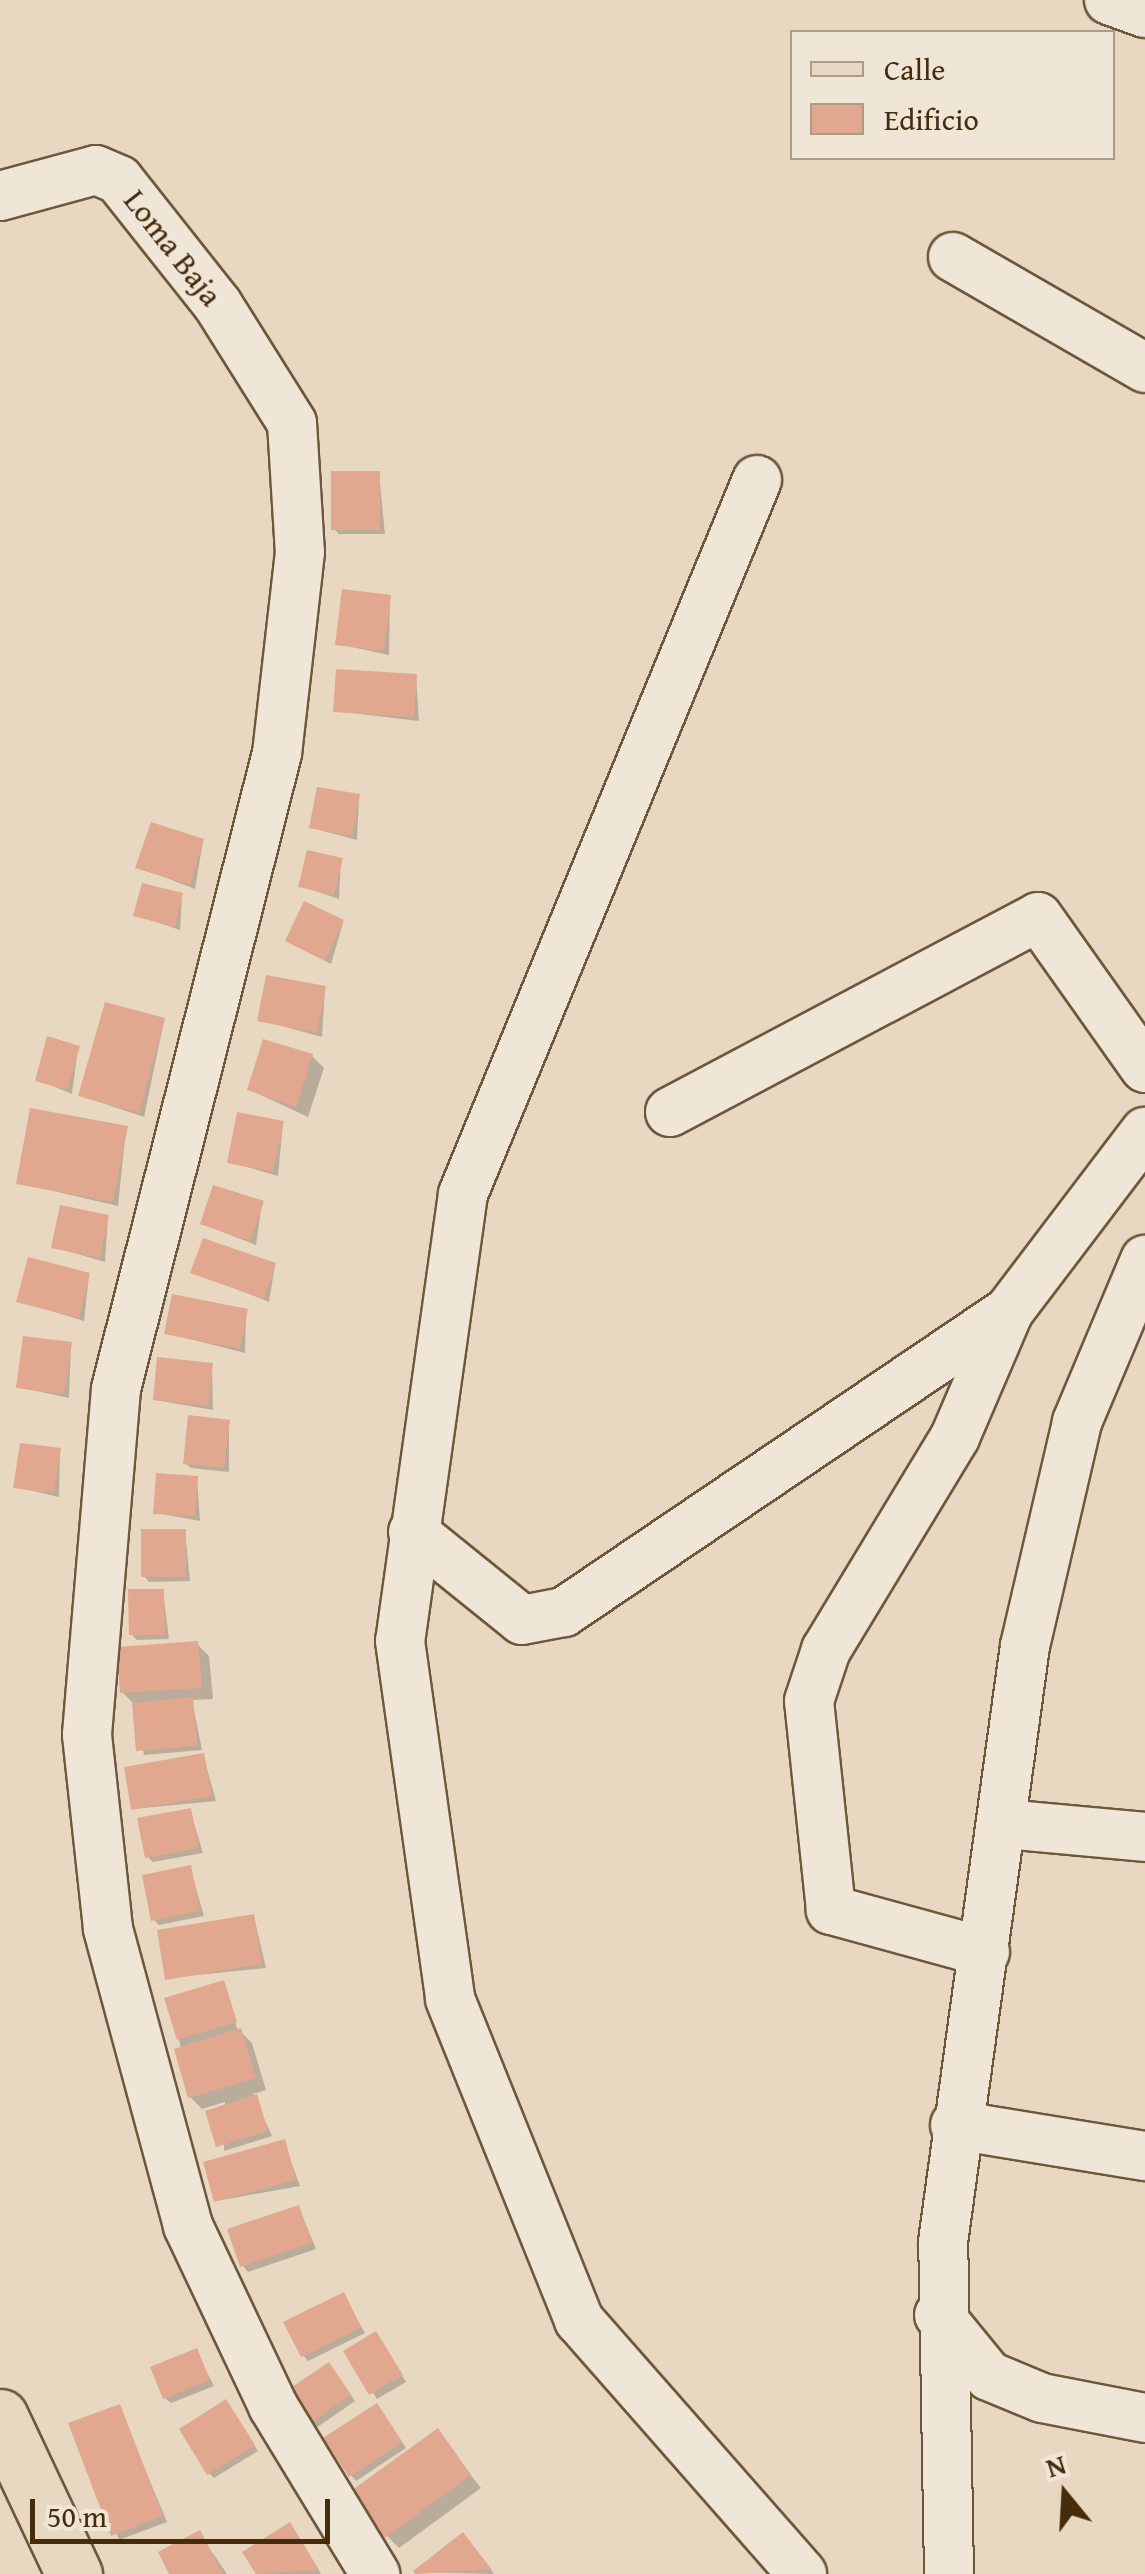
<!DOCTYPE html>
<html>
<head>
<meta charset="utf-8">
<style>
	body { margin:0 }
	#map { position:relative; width:1145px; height:2574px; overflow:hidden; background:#e8d8c1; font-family:"Gentium Book Plus",serif }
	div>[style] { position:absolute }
	.shadow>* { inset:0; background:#0003 }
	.building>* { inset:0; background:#e1a78f }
	.roads { filter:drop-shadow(2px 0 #6e573a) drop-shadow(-2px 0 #6e573a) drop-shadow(0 2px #6e573a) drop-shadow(0 -2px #6e573a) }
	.street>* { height:48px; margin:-24px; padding:0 24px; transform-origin:24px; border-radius:24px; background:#f0e6d7 }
	.primary>* { height:55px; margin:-27.5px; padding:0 27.5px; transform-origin:27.5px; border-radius:27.5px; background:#e8d8c1 }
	span { translate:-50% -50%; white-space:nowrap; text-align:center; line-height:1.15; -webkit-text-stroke:10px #f0e6d7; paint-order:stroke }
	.street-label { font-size:32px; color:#452c0d }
	.legend { position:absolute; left:790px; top:30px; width:325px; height:130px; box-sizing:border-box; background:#f0e6d7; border:2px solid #ac9c86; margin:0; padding:12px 18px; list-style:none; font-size:30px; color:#452c0d }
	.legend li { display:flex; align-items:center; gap:20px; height:50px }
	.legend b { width:50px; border:2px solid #ac9c86 }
	.north { position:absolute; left:1015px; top:2444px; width:100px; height:100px; -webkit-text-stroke:8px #f0e6d7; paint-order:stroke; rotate:342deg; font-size:28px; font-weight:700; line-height:40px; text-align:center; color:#452c0d }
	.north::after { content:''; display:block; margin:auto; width:35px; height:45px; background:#452c0d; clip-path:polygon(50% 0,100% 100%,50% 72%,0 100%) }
	.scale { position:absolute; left:30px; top:2499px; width:300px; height:45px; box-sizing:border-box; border:5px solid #452c0d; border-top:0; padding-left:12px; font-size:30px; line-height:35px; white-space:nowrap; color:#452c0d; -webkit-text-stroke:8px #f0e6d7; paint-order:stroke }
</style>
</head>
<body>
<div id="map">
	<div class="shadow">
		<div style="clip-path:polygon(379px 473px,385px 534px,339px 534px,334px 529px)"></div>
		<div style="clip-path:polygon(390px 597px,389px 655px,338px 644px)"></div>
		<div style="clip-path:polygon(416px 676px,419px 721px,335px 711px)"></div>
		<div style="clip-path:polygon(359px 797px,357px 840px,312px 828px)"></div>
		<div style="clip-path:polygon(203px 841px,195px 889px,138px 867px)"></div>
		<div style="clip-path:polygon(341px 860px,339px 899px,301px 886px)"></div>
		<div style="clip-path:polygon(182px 895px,180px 930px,136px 915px)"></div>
		<div style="clip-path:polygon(343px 923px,331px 964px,288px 941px)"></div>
		<div style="clip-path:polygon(325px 989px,322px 1037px,260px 1020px)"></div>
		<div style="clip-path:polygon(164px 1021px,144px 1117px,81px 1096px)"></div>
		<div style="clip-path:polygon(78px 1048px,72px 1094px,38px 1080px)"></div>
		<div style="clip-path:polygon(312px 1056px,324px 1068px,308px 1117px,250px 1090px)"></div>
		<div style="clip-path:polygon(283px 1123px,278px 1176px,230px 1162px)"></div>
		<div style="clip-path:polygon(126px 1129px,118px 1206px,19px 1183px)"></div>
		<div style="clip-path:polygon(262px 1203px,256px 1245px,202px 1224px)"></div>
		<div style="clip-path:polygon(108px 1217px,105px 1262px,54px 1247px)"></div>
		<div style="clip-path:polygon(275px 1265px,269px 1302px,193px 1272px)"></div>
		<div style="clip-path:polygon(89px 1275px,84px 1321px,19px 1301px)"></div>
		<div style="clip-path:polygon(246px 1312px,245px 1353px,166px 1333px)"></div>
		<div style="clip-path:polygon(71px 1344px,69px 1398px,18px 1387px)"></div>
		<div style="clip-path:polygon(212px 1365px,213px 1410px,155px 1400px)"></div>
		<div style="clip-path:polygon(229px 1422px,229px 1472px,191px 1468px,185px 1463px)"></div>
		<div style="clip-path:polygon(60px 1451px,59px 1497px,16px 1487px)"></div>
		<div style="clip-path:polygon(197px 1478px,200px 1521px,156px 1513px)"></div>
		<div style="clip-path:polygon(185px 1531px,190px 1581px,149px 1582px,144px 1576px)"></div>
		<div style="clip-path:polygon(163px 1591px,169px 1639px,137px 1640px,131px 1634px)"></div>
		<div style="clip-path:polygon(197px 1644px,209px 1656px,213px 1699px,192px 1700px,202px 1750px,144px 1755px,134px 1704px,122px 1692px)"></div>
		<div style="clip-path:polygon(203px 1755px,216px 1801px,134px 1809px)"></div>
		<div style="clip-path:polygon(190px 1810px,203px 1853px,153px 1862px,148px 1857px)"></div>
		<div style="clip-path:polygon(190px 1868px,204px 1916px,159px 1925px,153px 1919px)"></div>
		<div style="clip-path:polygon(254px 1917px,266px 1968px,168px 1978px)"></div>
		<div style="clip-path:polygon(223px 1983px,237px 2028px,252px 2043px,266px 2090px,253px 2094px,272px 2136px,224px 2151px,225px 2102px,202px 2109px,190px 2097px,179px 2039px)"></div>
		<div style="clip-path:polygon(284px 2142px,300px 2186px,216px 2201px)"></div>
		<div style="clip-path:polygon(299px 2208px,316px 2249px,248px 2272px,243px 2266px)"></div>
		<div style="clip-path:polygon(343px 2295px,365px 2333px,308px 2361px,303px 2355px)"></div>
		<div style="clip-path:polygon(381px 2340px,406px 2382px,377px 2399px,346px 2352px)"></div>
		<div style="clip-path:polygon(196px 2351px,214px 2386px,171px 2403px,165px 2398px)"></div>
		<div style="clip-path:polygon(334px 2370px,355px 2401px,316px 2428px,311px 2422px)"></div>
		<div style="clip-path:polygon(119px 2407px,167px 2522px,119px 2540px,71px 2425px)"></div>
		<div style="clip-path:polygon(231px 2408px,258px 2451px,214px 2478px,209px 2473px)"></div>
		<div style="clip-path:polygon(382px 2411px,406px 2448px,356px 2481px,351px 2475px)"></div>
		<div style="clip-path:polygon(437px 2432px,481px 2488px,399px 2548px,387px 2536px)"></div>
		<div style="clip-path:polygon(295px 2531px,321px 2574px,258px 2574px,246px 2553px)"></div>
		<div style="clip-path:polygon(199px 2533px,227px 2574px,172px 2574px)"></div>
		<div style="clip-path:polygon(468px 2540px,494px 2574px,416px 2572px)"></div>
	</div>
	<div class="building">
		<div style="clip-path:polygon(331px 471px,380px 471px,380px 530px,331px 530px)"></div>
		<div style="clip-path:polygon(342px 589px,391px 595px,384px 651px,335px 645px)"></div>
		<div style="clip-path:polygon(336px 669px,417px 674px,414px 717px,333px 712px)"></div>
		<div style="clip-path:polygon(317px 787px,360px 794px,352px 836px,309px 828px)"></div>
		<div style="clip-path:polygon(151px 822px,204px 839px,190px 885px,135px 868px)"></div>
		<div style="clip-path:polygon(307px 850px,343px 858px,334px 895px,298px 887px)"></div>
		<div style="clip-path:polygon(142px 883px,183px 893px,175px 927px,133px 916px)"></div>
		<div style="clip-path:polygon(304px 901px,344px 920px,325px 961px,285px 941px)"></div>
		<div style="clip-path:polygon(266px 975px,326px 986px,317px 1033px,257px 1021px)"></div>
		<div style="clip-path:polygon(105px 1002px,165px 1018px,139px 1113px,78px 1096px)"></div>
		<div style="clip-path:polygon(47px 1036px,80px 1046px,67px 1090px,35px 1081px)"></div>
		<div style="clip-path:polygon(263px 1039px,313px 1054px,296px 1107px,247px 1090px)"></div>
		<div style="clip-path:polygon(30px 1108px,128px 1126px,113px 1202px,16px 1184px)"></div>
		<div style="clip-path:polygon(237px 1112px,284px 1121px,273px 1172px,227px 1163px)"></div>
		<div style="clip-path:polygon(213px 1185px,264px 1201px,250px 1241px,200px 1224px)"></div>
		<div style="clip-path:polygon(60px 1205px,109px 1215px,100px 1258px,51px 1248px)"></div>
		<div style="clip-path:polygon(203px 1238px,276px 1263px,264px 1299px,190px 1273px)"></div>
		<div style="clip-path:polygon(28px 1257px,90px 1273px,79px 1318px,16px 1302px)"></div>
		<div style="clip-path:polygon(172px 1294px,248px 1309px,240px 1349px,164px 1334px)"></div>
		<div style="clip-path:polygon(23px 1336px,72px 1342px,64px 1394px,16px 1388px)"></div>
		<div style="clip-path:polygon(157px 1357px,213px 1363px,208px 1406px,153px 1400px)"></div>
		<div style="clip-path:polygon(188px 1415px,230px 1420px,224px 1468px,183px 1464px)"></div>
		<div style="clip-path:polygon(20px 1443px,61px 1448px,54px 1493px,13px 1488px)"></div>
		<div style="clip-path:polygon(156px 1473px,198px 1476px,195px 1516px,153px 1514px)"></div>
		<div style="clip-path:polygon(141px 1529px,186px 1529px,186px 1577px,141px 1577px)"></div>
		<div style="clip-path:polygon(128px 1589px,164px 1589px,165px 1635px,129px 1635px)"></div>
		<div style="clip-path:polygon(198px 1641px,202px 1688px,120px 1693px,117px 1647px)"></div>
		<div style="clip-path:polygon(193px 1697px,197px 1746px,136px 1751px,132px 1703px)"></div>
		<div style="clip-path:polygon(204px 1753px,212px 1796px,131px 1810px,124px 1767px)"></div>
		<div style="clip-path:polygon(191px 1808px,199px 1848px,145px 1858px,137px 1818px)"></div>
		<div style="clip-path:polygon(191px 1865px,200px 1911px,151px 1921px,142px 1875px)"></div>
		<div style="clip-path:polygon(254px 1914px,262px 1964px,165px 1980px,157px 1930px)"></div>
		<div style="clip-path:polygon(224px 1980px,237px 2022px,177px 2040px,164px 1998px)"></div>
		<div style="clip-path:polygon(241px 2028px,256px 2078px,188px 2098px,174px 2049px)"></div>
		<div style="clip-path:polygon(257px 2094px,268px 2131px,216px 2147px,205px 2111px)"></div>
		<div style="clip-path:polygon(285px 2139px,296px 2180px,214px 2202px,203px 2162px)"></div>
		<div style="clip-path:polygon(299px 2205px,312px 2243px,240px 2267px,227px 2229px)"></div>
		<div style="clip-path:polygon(344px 2292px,361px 2327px,301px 2357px,283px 2322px)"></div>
		<div style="clip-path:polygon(376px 2331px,403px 2375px,369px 2395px,343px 2351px)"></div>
		<div style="clip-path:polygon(197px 2348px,210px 2380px,163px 2399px,150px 2367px)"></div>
		<div style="clip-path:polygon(329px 2362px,351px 2395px,309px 2424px,286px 2391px)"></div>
		<div style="clip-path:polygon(226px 2399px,255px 2445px,207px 2475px,179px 2429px)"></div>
		<div style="clip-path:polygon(377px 2403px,402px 2442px,349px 2477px,323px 2438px)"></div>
		<div style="clip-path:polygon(120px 2404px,163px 2516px,111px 2536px,68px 2423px)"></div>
		<div style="clip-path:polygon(438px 2428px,471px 2475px,385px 2538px,351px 2491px)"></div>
		<div style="clip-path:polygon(290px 2522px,319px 2570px,256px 2574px,242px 2552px)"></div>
		<div style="clip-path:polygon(200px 2530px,223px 2574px,169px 2574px,158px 2552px)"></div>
		<div style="clip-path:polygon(463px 2532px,492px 2570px,415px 2574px,413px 2571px)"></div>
	</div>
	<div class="roads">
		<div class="street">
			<div style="left:1109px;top:0;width:38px;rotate:20deg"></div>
			<div style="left:0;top:196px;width:99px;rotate:-15.2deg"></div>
			<div style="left:96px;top:170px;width:25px;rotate:23deg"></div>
			<div style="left:119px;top:180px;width:159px;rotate:51.6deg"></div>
			<div style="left:218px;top:305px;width:139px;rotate:57.9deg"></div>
			<div style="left:292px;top:423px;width:129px;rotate:86.5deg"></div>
			<div style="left:300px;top:552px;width:202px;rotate:96.5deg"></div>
			<div style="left:277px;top:753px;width:656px;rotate:104.21deg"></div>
			<div style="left:116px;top:1389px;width:347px;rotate:94.8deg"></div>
			<div style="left:87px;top:1735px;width:195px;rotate:83.8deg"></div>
			<div style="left:108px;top:1929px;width:308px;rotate:74.9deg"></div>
			<div style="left:188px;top:2226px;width:199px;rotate:64.7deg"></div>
			<div style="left:273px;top:2406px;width:197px;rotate:58.7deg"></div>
			<div style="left:953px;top:257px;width:222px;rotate:30deg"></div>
			<div style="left:757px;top:480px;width:772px;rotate:112.38deg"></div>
			<div style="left:463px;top:1194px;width:451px;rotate:98deg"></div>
			<div style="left:400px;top:1641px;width:361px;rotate:82deg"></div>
			<div style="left:450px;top:1999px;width:346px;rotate:68.1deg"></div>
			<div style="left:579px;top:2320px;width:338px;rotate:48.7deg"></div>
			<div style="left:670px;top:1112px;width:416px;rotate:-27.9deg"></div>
			<div style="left:1038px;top:917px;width:185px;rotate:54.7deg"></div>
			<div style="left:413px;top:1532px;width:140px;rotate:38.9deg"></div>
			<div style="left:522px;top:1620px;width:43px;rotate:-10.8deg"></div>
			<div style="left:564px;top:1612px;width:537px;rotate:-34.07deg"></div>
			<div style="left:1005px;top:1824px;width:141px;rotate:5.3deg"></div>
			<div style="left:985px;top:1952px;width:160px;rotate:-164.7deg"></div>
			<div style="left:831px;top:1910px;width:210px;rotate:-96deg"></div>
			<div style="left:809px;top:1701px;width:54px;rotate:-71.6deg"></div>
			<div style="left:826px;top:1650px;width:249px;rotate:-58.8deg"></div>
			<div style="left:955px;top:1437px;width:137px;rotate:-66.8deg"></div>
			<div style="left:1009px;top:1311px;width:225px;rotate:-52.8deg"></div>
			<div style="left:955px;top:2125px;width:193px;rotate:9.3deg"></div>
			<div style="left:939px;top:2315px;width:79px;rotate:50.7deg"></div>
			<div style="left:989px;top:2376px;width:57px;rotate:22.5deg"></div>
			<div style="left:1042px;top:2398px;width:105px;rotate:11deg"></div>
			<div style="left:949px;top:2574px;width:332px;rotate:-91deg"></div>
			<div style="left:943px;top:2242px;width:602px;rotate:-82.17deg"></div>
			<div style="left:1025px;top:1646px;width:230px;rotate:-76.9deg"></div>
			<div style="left:1077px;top:1422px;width:176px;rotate:-67.2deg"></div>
		</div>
		<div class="primary">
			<div style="left:0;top:2417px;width:174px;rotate:64.8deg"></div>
		</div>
	</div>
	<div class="street-label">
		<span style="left:173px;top:248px;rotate:52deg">Loma Baja</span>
	</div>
	<ul class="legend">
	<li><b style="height:12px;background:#e8d8c1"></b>Calle</li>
	<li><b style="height:28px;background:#e1a78f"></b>Edificio</li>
	</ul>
	<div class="north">N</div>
	<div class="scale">50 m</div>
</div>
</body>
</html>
